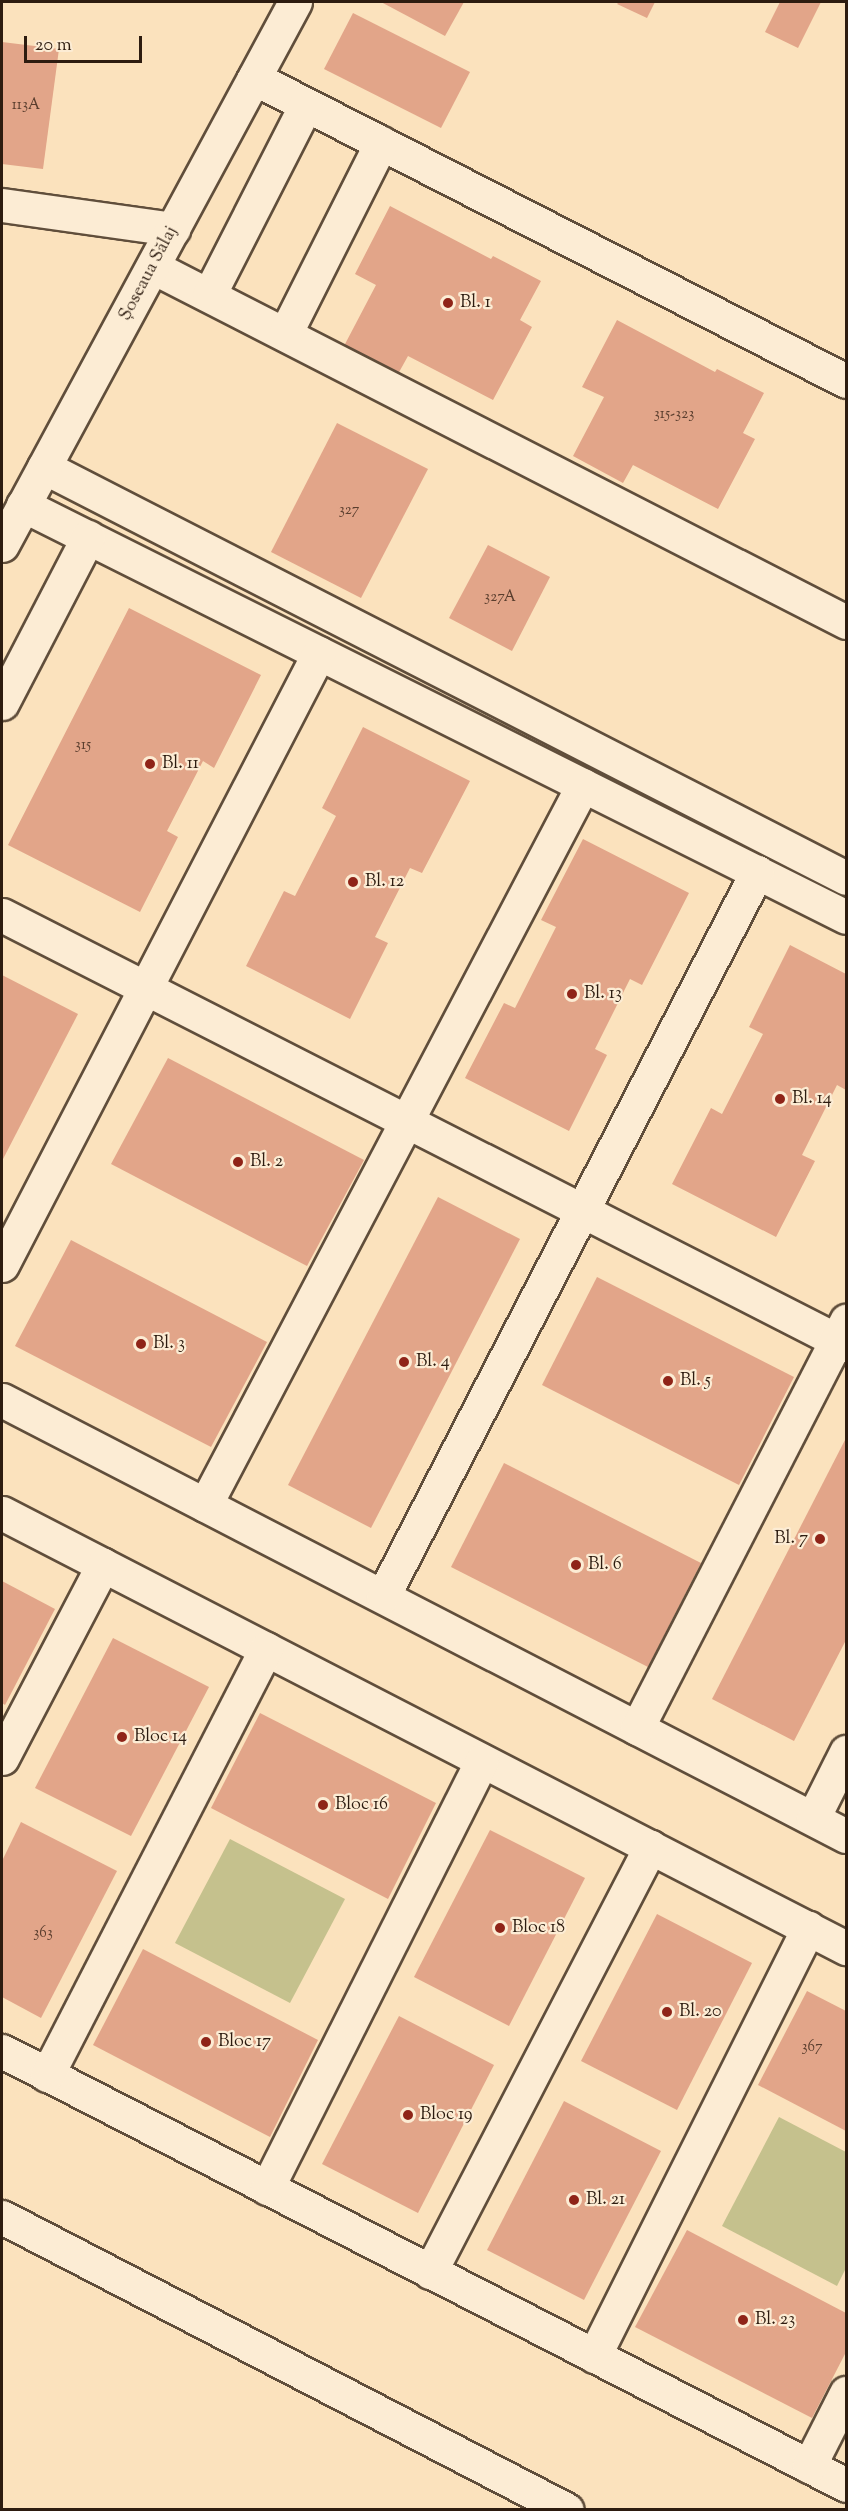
<!DOCTYPE html>
<html>
<head>
<meta charset="utf-8">
<style>
	body { margin:0 }
	#map { position:relative; width:848px; height:2511px; overflow:hidden; background:#fbe2bd; font-family:"Sorts Mill Goudy",serif }
	div>[style] { position:absolute }
	.green>* { inset:0; background:#c5c18d }
	.building>* { inset:0; background:#e2a589 }
	.roads { filter:drop-shadow(2px 0 #604e3b) drop-shadow(-2px 0 #604e3b) drop-shadow(0 2px #604e3b) drop-shadow(0 -2px #604e3b) }
	.minor>* { height:33px; margin:-16.5px; padding:0 16.5px; transform-origin:16.5px; border-radius:16.5px; background:#fcecd4 }
	.dots>* { width:16px; height:16px; translate:-50% -50%; box-sizing:border-box; border:3px solid #fcecd4; border-radius:50% }
	span { translate:-50% -50%; white-space:nowrap; text-align:center; line-height:1.15; -webkit-text-stroke:4.5px #fcecd4; paint-order:stroke }
	.number-label { font-size:15px; color:#5a3e2e }
	.number-label span { -webkit-text-stroke-width:0 }
	.street-label { font-size:18px; color:#2d1c10 }
	.poi-label { font-size:18px; color:#2d1c10 }
	.left { translate:0 -50%; text-align:left }
	.right { translate:-100% -50%; text-align:right }
	.frame { position:absolute; inset:0; border:3px solid #2d1c10; pointer-events:none }
	.scale { position:absolute; left:24px; top:36px; width:118px; height:27px; box-sizing:border-box; border:3px solid #2d1c10; border-top:0; padding-left:8px; font-size:18px; line-height:21px; white-space:nowrap; color:#2d1c10; -webkit-text-stroke:4px #fcecd4; paint-order:stroke }
</style>
</head>
<body>
<div id="map">
	<div class="green">
		<div style="clip-path:polygon(230px 1839px,345px 1899px,290px 2003px,175px 1943px)"></div>
		<div style="clip-path:polygon(779px 2117px,846px 2152px,846px 2268px,837px 2286px,722px 2226px)"></div>
	</div>
	<div class="building">
		<div style="clip-path:polygon(381px 2px,464px 2px,445px 36px)"></div>
		<div style="clip-path:polygon(619px 2px,655px 2px,647px 18px,617px 4px)"></div>
		<div style="clip-path:polygon(780px 2px,821px 2px,798px 48px,765px 32px)"></div>
		<div style="clip-path:polygon(353px 13px,470px 72px,441px 128px,324px 69px)"></div>
		<div style="clip-path:polygon(2px 42px,59px 49px,43px 169px,2px 164px)"></div>
		<div style="clip-path:polygon(390px 206px,491px 259px,493px 256px,541px 281px,520px 320px,532px 327px,493px 400px,408px 356px,398px 374px,344px 346px,376px 285px,355px 274px)"></div>
		<div style="clip-path:polygon(617px 320px,715px 372px,717px 369px,764px 393px,743px 433px,755px 439px,718px 509px,633px 465px,623px 483px,573px 456px,604px 397px,582px 387px)"></div>
		<div style="clip-path:polygon(337px 423px,428px 469px,361px 598px,271px 552px)"></div>
		<div style="clip-path:polygon(488px 545px,550px 577px,512px 651px,449px 618px)"></div>
		<div style="clip-path:polygon(129px 608px,261px 675px,214px 768px,203px 761px,167px 831px,178px 837px,140px 912px,8px 845px)"></div>
		<div style="clip-path:polygon(363px 727px,470px 781px,422px 873px,410px 868px,375px 937px,388px 943px,350px 1019px,246px 966px,284px 891px,295px 896px,336px 816px,322px 808px)"></div>
		<div style="clip-path:polygon(583px 839px,689px 893px,642px 985px,630px 979px,595px 1049px,607px 1055px,569px 1131px,465px 1078px,504px 1003px,515px 1008px,556px 927px,541px 920px)"></div>
		<div style="clip-path:polygon(790px 945px,846px 974px,846px 1090px,837px 1085px,802px 1155px,815px 1161px,776px 1237px,672px 1184px,711px 1108px,722px 1114px,763px 1034px,749px 1027px)"></div>
		<div style="clip-path:polygon(2px 975px,78px 1014px,2px 1161px)"></div>
		<div style="clip-path:polygon(168px 1058px,364px 1160px,307px 1266px,111px 1164px)"></div>
		<div style="clip-path:polygon(438px 1197px,520px 1239px,371px 1528px,288px 1485px)"></div>
		<div style="clip-path:polygon(71px 1240px,267px 1342px,211px 1447px,15px 1346px)"></div>
		<div style="clip-path:polygon(597px 1277px,794px 1377px,739px 1485px,542px 1385px)"></div>
		<div style="clip-path:polygon(846px 1438px,846px 1640px,794px 1741px,712px 1699px)"></div>
		<div style="clip-path:polygon(504px 1463px,701px 1563px,648px 1667px,451px 1567px)"></div>
		<div style="clip-path:polygon(2px 1581px,55px 1609px,5px 1705px,2px 1703px)"></div>
		<div style="clip-path:polygon(113px 1638px,209px 1687px,131px 1836px,35px 1788px)"></div>
		<div style="clip-path:polygon(260px 1713px,436px 1803px,388px 1899px,211px 1808px)"></div>
		<div style="clip-path:polygon(21px 1822px,117px 1871px,41px 2018px,2px 1997px,2px 1861px)"></div>
		<div style="clip-path:polygon(490px 1830px,585px 1878px,509px 2026px,414px 1977px)"></div>
		<div style="clip-path:polygon(657px 1914px,752px 1963px,677px 2110px,581px 2061px)"></div>
		<div style="clip-path:polygon(143px 1949px,318px 2040px,270px 2137px,93px 2045px)"></div>
		<div style="clip-path:polygon(807px 1991px,846px 2011px,846px 2131px,758px 2085px)"></div>
		<div style="clip-path:polygon(399px 2016px,494px 2065px,418px 2213px,322px 2164px)"></div>
		<div style="clip-path:polygon(564px 2101px,661px 2151px,584px 2300px,487px 2250px)"></div>
		<div style="clip-path:polygon(687px 2230px,846px 2313px,846px 2352px,812px 2418px,635px 2327px)"></div>
	</div>
	<div class="roads">
		<div class="minor">
			<div style="left:254px;top:78px;width:665px;rotate:27.1deg"></div>
			<div style="left:2px;top:205px;width:173px;rotate:8deg"></div>
			<div style="left:153px;top:267px;width:779px;rotate:27.12deg"></div>
			<div style="left:209px;top:295px;width:213px;rotate:-63deg"></div>
			<div style="left:285px;top:334px;width:214px;rotate:-63.3deg"></div>
			<div style="left:44px;top:467px;width:901px;rotate:27.13deg"></div>
			<div style="left:23px;top:505px;width:920px;rotate:26.59deg"></div>
			<div style="left:2px;top:545px;width:617px;rotate:-61.65deg"></div>
			<div style="left:2px;top:703px;width:187px;rotate:-62.6deg"></div>
			<div style="left:2px;top:915px;width:947px;rotate:27deg"></div>
			<div style="left:2px;top:1265px;width:689px;rotate:-62.62deg"></div>
			<div style="left:2px;top:1400px;width:950px;rotate:27.32deg"></div>
			<div style="left:205px;top:1505px;width:813px;rotate:-62.3deg"></div>
			<div style="left:2px;top:1513px;width:950px;rotate:27.27deg"></div>
			<div style="left:383px;top:1596px;width:815px;rotate:-62.68deg"></div>
			<div style="left:637px;top:1728px;width:458px;rotate:-62.8deg"></div>
			<div style="left:2px;top:1758px;width:218px;rotate:-62.4deg"></div>
			<div style="left:813px;top:1818px;width:74px;rotate:-63.4deg"></div>
			<div style="left:2px;top:2051px;width:949px;rotate:27.21deg"></div>
			<div style="left:47px;top:2075px;width:479px;rotate:-62.8deg"></div>
			<div style="left:267px;top:2188px;width:478px;rotate:-63.3deg"></div>
			<div style="left:2px;top:2217px;width:636px;rotate:27.41deg"></div>
			<div style="left:430px;top:2272px;width:479px;rotate:-62.6deg"></div>
			<div style="left:594px;top:2356px;width:479px;rotate:-63.4deg"></div>
			<div style="left:809px;top:2466px;width:82px;rotate:-63.1deg"></div>
		</div>
	</div>
	<div class="dots">
		<div style="left:448px;top:303px;background:#8f2418"></div>
		<div style="left:150px;top:764px;background:#8f2418"></div>
		<div style="left:353px;top:882px;background:#8f2418"></div>
		<div style="left:572px;top:994px;background:#8f2418"></div>
		<div style="left:780px;top:1099px;background:#8f2418"></div>
		<div style="left:238px;top:1162px;background:#8f2418"></div>
		<div style="left:141px;top:1344px;background:#8f2418"></div>
		<div style="left:404px;top:1362px;background:#8f2418"></div>
		<div style="left:668px;top:1381px;background:#8f2418"></div>
		<div style="left:820px;top:1539px;background:#8f2418"></div>
		<div style="left:576px;top:1565px;background:#8f2418"></div>
		<div style="left:122px;top:1737px;background:#8f2418"></div>
		<div style="left:323px;top:1805px;background:#8f2418"></div>
		<div style="left:500px;top:1928px;background:#8f2418"></div>
		<div style="left:667px;top:2012px;background:#8f2418"></div>
		<div style="left:206px;top:2042px;background:#8f2418"></div>
		<div style="left:408px;top:2115px;background:#8f2418"></div>
		<div style="left:574px;top:2200px;background:#8f2418"></div>
		<div style="left:743px;top:2320px;background:#8f2418"></div>
	</div>
	<div class="number-label">
		<span style="left:26px;top:106px">113A</span>
		<span style="left:674px;top:415px">315-323</span>
		<span style="left:349px;top:511px">327</span>
		<span style="left:500px;top:598px">327A</span>
		<span style="left:83px;top:746px">315</span>
		<span style="left:43px;top:1934px">363</span>
		<span style="left:812px;top:2048px">367</span>
	</div>
	<div class="street-label">
		<span style="left:149px;top:274px;rotate:-62deg">Șoseaua Sălaj</span>
	</div>
	<div class="poi-label">
		<span class="left" style="left:460px;top:303px">Bl. 1</span>
		<span class="left" style="left:162px;top:764px">Bl. 11</span>
		<span class="left" style="left:365px;top:882px">Bl. 12</span>
		<span class="left" style="left:584px;top:994px">Bl. 13</span>
		<span class="left" style="left:792px;top:1099px">Bl. 14</span>
		<span class="left" style="left:250px;top:1162px">Bl. 2</span>
		<span class="left" style="left:153px;top:1344px">Bl. 3</span>
		<span class="left" style="left:416px;top:1362px">Bl. 4</span>
		<span class="left" style="left:680px;top:1381px">Bl. 5</span>
		<span class="right" style="left:808px;top:1539px">Bl. 7</span>
		<span class="left" style="left:588px;top:1565px">Bl. 6</span>
		<span class="left" style="left:134px;top:1737px">Bloc 14</span>
		<span class="left" style="left:335px;top:1805px">Bloc 16</span>
		<span class="left" style="left:512px;top:1928px">Bloc 18</span>
		<span class="left" style="left:679px;top:2012px">Bl. 20</span>
		<span class="left" style="left:218px;top:2042px">Bloc 17</span>
		<span class="left" style="left:420px;top:2115px">Bloc 19</span>
		<span class="left" style="left:586px;top:2200px">Bl. 21</span>
		<span class="left" style="left:755px;top:2320px">Bl. 23</span>
	</div>
	<div class="frame"></div>
	<div class="scale">20 m</div>
</div>
</body>
</html>
